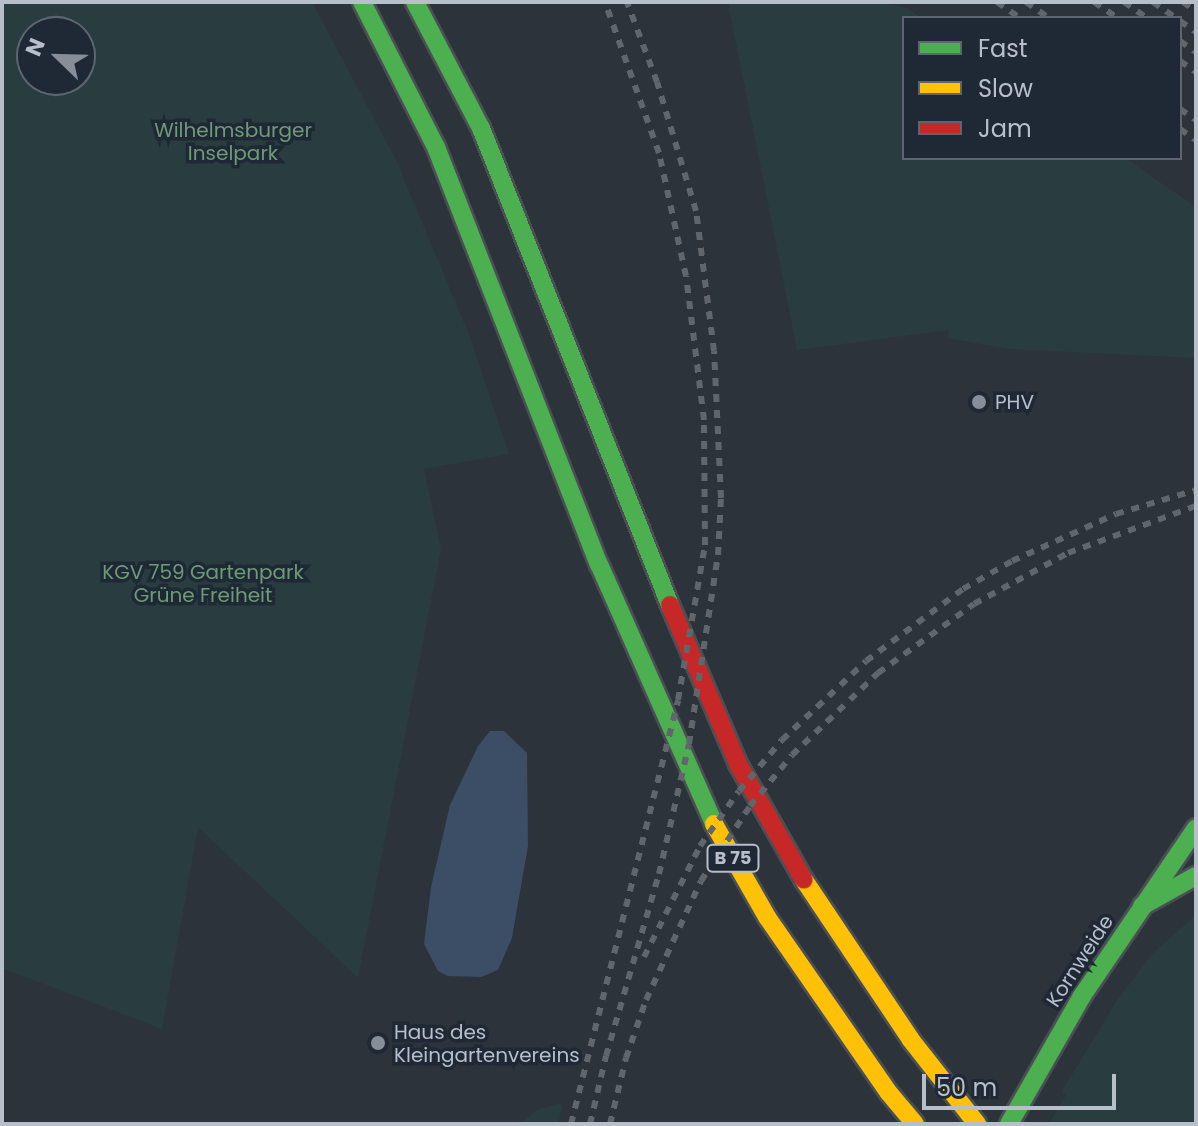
<!DOCTYPE html>
<html>
<head>
<meta charset="utf-8">
<style>
	body { margin:0 }
	#map { position:relative; width:1198px; height:1126px; overflow:hidden; background:#2c333a; font-family:Poppins,sans-serif }
	div>[style] { position:absolute }
	.green>* { inset:0; background:#293d40 }
	.water>* { inset:0; background:#3b4e65 }
	.roads { filter:drop-shadow(2px 0 #4a4f54) drop-shadow(-2px 0 #4a4f54) drop-shadow(0 2px #4a4f54) drop-shadow(0 -2px #4a4f54) }
	.fast>* { height:18px; margin:-9px; padding:0 9px; transform-origin:9px; border-radius:9px; background:#4caf50 }
	.slow>* { height:18px; margin:-9px; padding:0 9px; transform-origin:9px; border-radius:9px; background:#ffc107 }
	.jam>* { height:18px; margin:-9px; padding:0 9px; transform-origin:9px; border-radius:9px; background:#c62828 }
	.rail>* { height:6px; margin-top:-3px; transform-origin:0; background:repeating-linear-gradient(90deg,#61656c 0 8px,transparent 0 16px) }
	.dots>* { width:22px; height:22px; translate:-50% -50%; box-sizing:border-box; border:4px solid #1f2935; border-radius:50% }
	span { translate:-50% -50%; white-space:nowrap; text-align:center; line-height:1.15; -webkit-text-stroke:7px #1f2935; paint-order:stroke }
	.shield-label span { padding:2px 6px; background:#1f2935; border:2px solid; border-radius:6px; -webkit-text-stroke-width:0 }
	.shield-label { font-size:18px; color:#b7bfca; font-weight:700 }
	.park-label { font-size:20px; color:#6e9b77 }
	.poi-label { font-size:20px; color:#b7bfca }
	.left { translate:0 -50%; text-align:left }
	.street-label { font-size:20px; color:#b7bfca }
	.frame { position:absolute; inset:0; border:4px solid #b7bfca; pointer-events:none }
	.legend { position:absolute; left:902px; top:16px; width:280px; height:144px; box-sizing:border-box; background:#1f2935; border:2px solid #5c6571; margin:0; padding:10px 14px; list-style:none; font-size:24px; color:#b7bfca }
	.legend li { display:flex; align-items:center; gap:16px; height:40px }
	.legend b { width:40px; border:2px solid #5c6571 }
	.north { position:absolute; left:16px; top:16px; width:80px; height:80px; box-sizing:border-box; background:#1f2935; border:2px solid #5c6571; border-radius:50%; rotate:293deg; font-size:22px; font-weight:700; line-height:32px; text-align:center; color:#b7bfca }
	.north::after { content:''; display:block; margin:auto; width:28px; height:36px; background:#868e98; clip-path:polygon(50% 0,100% 100%,50% 72%,0 100%) }
	.scale { position:absolute; left:922px; top:1074px; width:194px; height:36px; box-sizing:border-box; border:4px solid #b7bfca; border-top:0; padding-left:10px; font-size:24px; line-height:28px; white-space:nowrap; color:#b7bfca; -webkit-text-stroke:6px #1f2935; paint-order:stroke }
</style>
</head>
<body>
<div id="map">
	<div class="green">
		<div style="clip-path:polygon(evenodd,2px 2px,312px 2px,396px 160px,470px 337px,509px 454px,424px 469px,441px 549px,358px 978px,198px 827px,162px 1029px,2px 968px,2px 2px,80px 32px,80px 80px,32px 80px,32px 32px,80px 32px)"></div>
		<div style="clip-path:polygon(728px 2px,877px 2px,907px 8px,921px 18px,904px 18px,904px 158px,1125px 158px,1196px 207px,1196px 358px,1010px 349px,947px 338px,949px 330px,797px 350px)"></div>
		<div style="clip-path:polygon(1196px 915px,1196px 1124px,1049px 1124px,1066px 1095px,1062px 1091px,1118px 999px,1152px 954px)"></div>
		<div style="clip-path:polygon(558px 1104px,563px 1105px,558px 1124px,520px 1124px,537px 1110px)"></div>
	</div>
	<div class="water">
		<div style="clip-path:polygon(490px 731px,504px 731px,527px 753px,528px 846px,512px 938px,498px 970px,481px 977px,448px 976px,438px 971px,424px 944px,431px 887px,450px 805px,478px 746px)"></div>
	</div>
	<div class="roads">
		<div class="fast">
			<div style="left:362px;top:2px;width:163px;rotate:63deg"></div>
			<div style="left:436px;top:147px;width:448px;rotate:68.7deg"></div>
			<div style="left:599px;top:564px;width:284px;rotate:66.1deg"></div>
			<div style="left:415px;top:2px;width:142px;rotate:62.4deg"></div>
			<div style="left:481px;top:128px;width:513px;rotate:68.39deg"></div>
			<div style="left:1142px;top:906px;width:62px;rotate:-29.1deg"></div>
			<div style="left:1009px;top:1124px;width:147px;rotate:-60.3deg"></div>
			<div style="left:1082px;top:996px;width:203px;rotate:-55.8deg"></div>
		</div>
		<div class="slow">
			<div style="left:714px;top:824px;width:107px;rotate:60.3deg"></div>
			<div style="left:767px;top:917px;width:214px;rotate:55.3deg"></div>
			<div style="left:889px;top:1093px;width:40px;rotate:50deg"></div>
			<div style="left:804px;top:880px;width:192px;rotate:56.2deg"></div>
			<div style="left:911px;top:1040px;width:107px;rotate:51.8deg"></div>
		</div>
		<div class="jam">
			<div style="left:670px;top:605px;width:173px;rotate:66.8deg"></div>
			<div style="left:738px;top:764px;width:133px;rotate:60.4deg"></div>
		</div>
	</div>
	<div class="rail">
		<div style="left:997px;top:2px;width:28px;rotate:35deg"></div>
		<div style="left:1026px;top:2px;width:28px;rotate:35deg"></div>
		<div style="left:1094px;top:2px;width:29px;rotate:34deg"></div>
		<div style="left:1124px;top:2px;width:28px;rotate:35deg"></div>
		<div style="left:1153px;top:2px;width:28px;rotate:35deg"></div>
		<div style="left:1183px;top:2px;width:16px;rotate:35deg"></div>
		<div style="left:1180px;top:21px;width:19px;rotate:35deg"></div>
		<div style="left:1180px;top:41px;width:19px;rotate:35deg"></div>
		<div style="left:1180px;top:61px;width:19px;rotate:35deg"></div>
		<div style="left:1180px;top:109px;width:19px;rotate:35deg"></div>
		<div style="left:1180px;top:129px;width:19px;rotate:35deg"></div>
		<div style="left:644px;top:957px;width:124px;rotate:-63.2deg"></div>
		<div style="left:700px;top:846px;width:67px;rotate:-54.7deg"></div>
		<div style="left:739px;top:791px;width:67px;rotate:-49.9deg"></div>
		<div style="left:782px;top:740px;width:115px;rotate:-43.2deg"></div>
		<div style="left:866px;top:661px;width:121px;rotate:-36.6deg"></div>
		<div style="left:963px;top:589px;width:56px;rotate:-29.7deg"></div>
		<div style="left:1012px;top:561px;width:114px;rotate:-24.3deg"></div>
		<div style="left:1116px;top:514px;width:84px;rotate:-16.7deg"></div>
		<div style="left:571px;top:1124px;width:437px;rotate:-75.8deg"></div>
		<div style="left:678px;top:700px;width:157px;rotate:-80.1deg"></div>
		<div style="left:705px;top:545px;width:125px;rotate:-90.5deg"></div>
		<div style="left:704px;top:420px;width:145px;rotate:-97.1deg"></div>
		<div style="left:686px;top:276px;width:126px;rotate:-102.4deg"></div>
		<div style="left:659px;top:153px;width:160px;rotate:-109.7deg"></div>
		<div style="left:590px;top:1124px;width:70px;rotate:-76.8deg"></div>
		<div style="left:606px;top:1056px;width:190px;rotate:-73.8deg"></div>
		<div style="left:659px;top:874px;width:133px;rotate:-77deg"></div>
		<div style="left:689px;top:744px;width:191px;rotate:-81.3deg"></div>
		<div style="left:718px;top:555px;width:57px;rotate:-87deg"></div>
		<div style="left:721px;top:498px;width:147px;rotate:-92.7deg"></div>
		<div style="left:714px;top:351px;width:141px;rotate:-97.3deg"></div>
		<div style="left:696px;top:211px;width:135px;rotate:-106.8deg"></div>
		<div style="left:657px;top:82px;width:85px;rotate:-110.6deg"></div>
		<div style="left:610px;top:1124px;width:68px;rotate:-76.4deg"></div>
		<div style="left:626px;top:1058px;width:61px;rotate:-71deg"></div>
		<div style="left:646px;top:1000px;width:131px;rotate:-65.2deg"></div>
		<div style="left:701px;top:881px;width:90px;rotate:-56.8deg"></div>
		<div style="left:750px;top:806px;width:66px;rotate:-50.5deg"></div>
		<div style="left:792px;top:755px;width:119px;rotate:-43.6deg"></div>
		<div style="left:878px;top:673px;width:118px;rotate:-35.7deg"></div>
		<div style="left:974px;top:604px;width:107px;rotate:-28.5deg"></div>
		<div style="left:1068px;top:553px;width:136px;rotate:-20.2deg"></div>
	</div>
	<div class="dots">
		<div style="left:979px;top:402px;background:#868e98"></div>
		<div style="left:378px;top:1043px;background:#868e98"></div>
	</div>
	<div class="shield-label">
		<span style="left:733px;top:858px">B 75</span>
	</div>
	<div class="park-label">
		<span style="left:233px;top:142px">Wilhelmsburger<br>Inselpark</span>
		<span style="left:203px;top:584px">KGV 759 Gartenpark<br>Grüne Freiheit</span>
	</div>
	<div class="poi-label">
		<span class="left" style="left:995px;top:402px">PHV</span>
		<span class="left" style="left:394px;top:1044px">Haus des<br>Kleingartenvereins</span>
	</div>
	<div class="street-label">
		<span style="left:1080px;top:961px;rotate:-57deg">Kornweide</span>
	</div>
	<div class="frame"></div>
	<ul class="legend">
	<li><b style="height:10px;background:#4caf50"></b>Fast</li>
	<li><b style="height:10px;background:#ffc107"></b>Slow</li>
	<li><b style="height:10px;background:#c62828"></b>Jam</li>
	</ul>
	<div class="north">N</div>
	<div class="scale">50 m</div>
</div>
</body>
</html>
